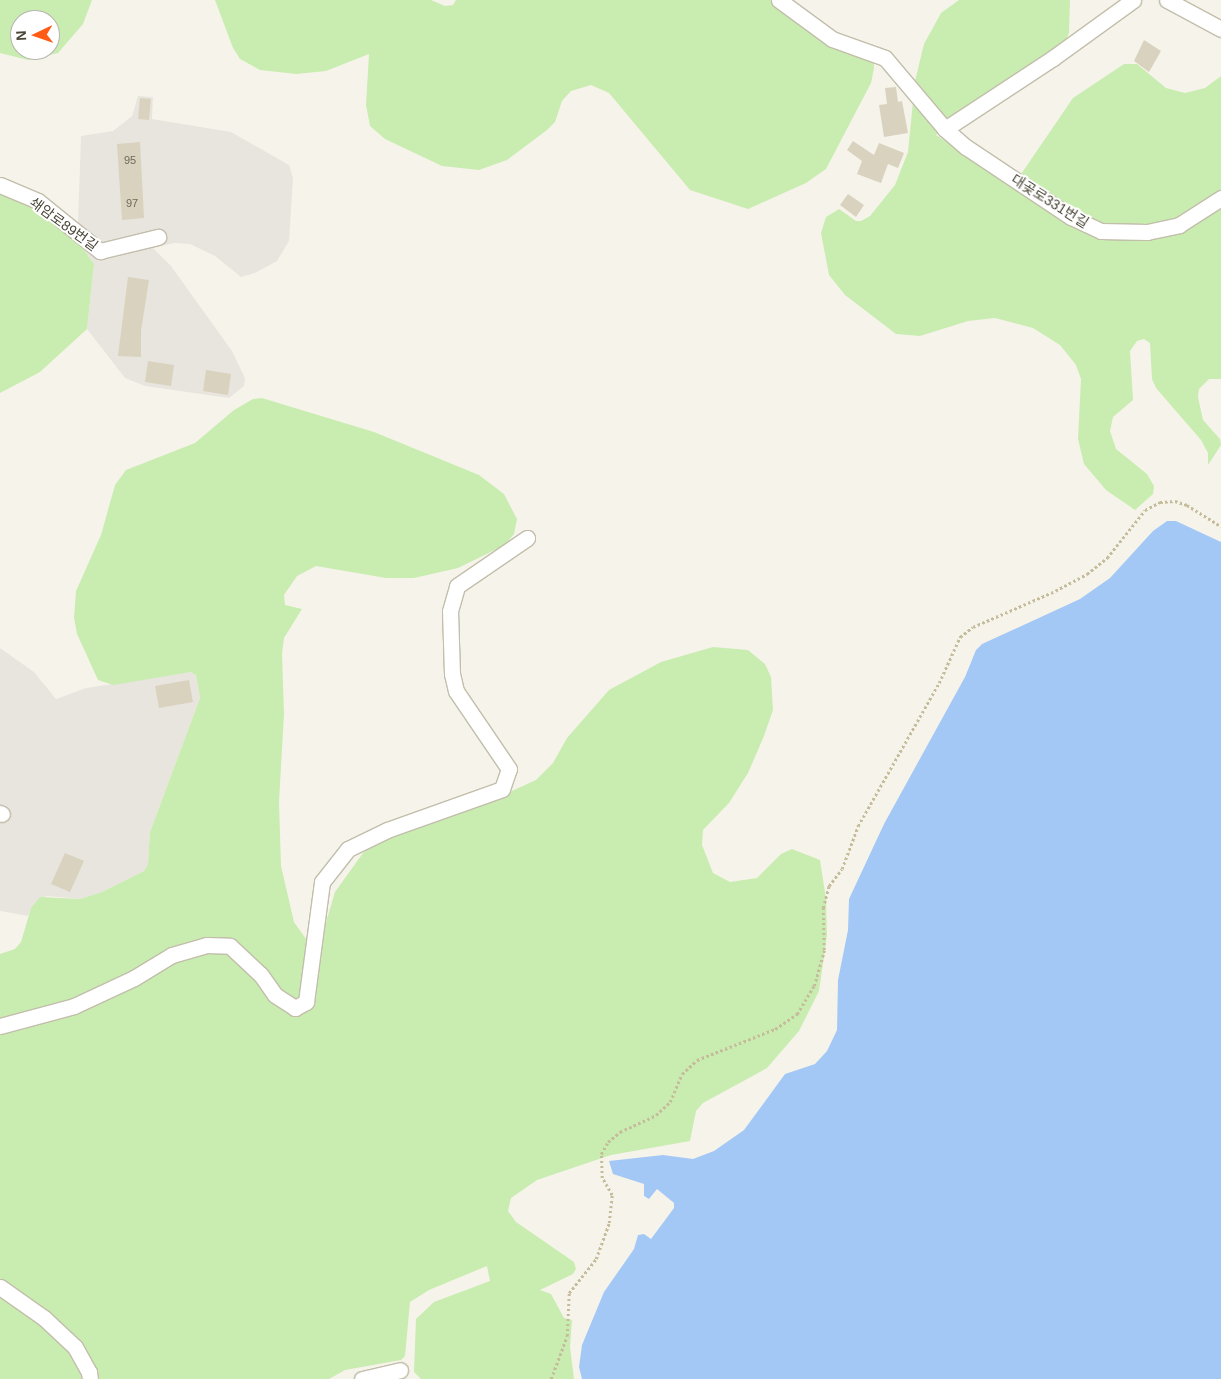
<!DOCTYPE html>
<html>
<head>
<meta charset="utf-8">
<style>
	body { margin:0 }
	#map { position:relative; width:1221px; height:1379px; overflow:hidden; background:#f6f4ea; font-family:Arial,"Noto Sans KR",sans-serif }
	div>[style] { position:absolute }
	.industrial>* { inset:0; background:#e8e5de }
	.green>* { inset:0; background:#c9ecb0 }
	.water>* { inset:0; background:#a3c8f6 }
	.building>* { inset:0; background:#d8d2be }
	.path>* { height:2.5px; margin-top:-1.25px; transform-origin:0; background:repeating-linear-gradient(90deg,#c5bc9b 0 2.5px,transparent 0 5px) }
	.roads { filter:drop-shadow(1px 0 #c2beab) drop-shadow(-1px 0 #c2beab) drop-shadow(0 1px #c2beab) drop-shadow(0 -1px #c2beab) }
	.minor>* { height:15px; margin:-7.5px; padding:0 7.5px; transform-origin:7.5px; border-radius:7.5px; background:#fff }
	span { translate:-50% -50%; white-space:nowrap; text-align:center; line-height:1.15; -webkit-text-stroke:4px #fff; paint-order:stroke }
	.number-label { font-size:11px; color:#6e6959 }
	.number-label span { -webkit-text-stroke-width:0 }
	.street-label { font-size:14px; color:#4a4637 }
	.north { position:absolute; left:10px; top:10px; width:50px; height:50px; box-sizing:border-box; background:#fff; border:1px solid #b7b5af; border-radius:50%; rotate:267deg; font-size:14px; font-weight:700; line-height:20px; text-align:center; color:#4a4637 }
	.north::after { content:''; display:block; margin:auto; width:18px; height:22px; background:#ff5b17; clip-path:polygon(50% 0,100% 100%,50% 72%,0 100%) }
</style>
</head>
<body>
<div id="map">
	<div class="industrial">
		<div style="clip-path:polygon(138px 96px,153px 97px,152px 119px,231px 132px,289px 165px,293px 178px,289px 241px,277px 261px,255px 273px,241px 277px,215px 256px,190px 244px,174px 243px,153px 248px,171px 266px,232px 351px,245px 378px,244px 386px,229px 398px,145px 386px,125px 378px,87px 329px,94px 264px,73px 234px,78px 223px,81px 136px,113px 131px,132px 116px)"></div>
		<div style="clip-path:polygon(0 648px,34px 672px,56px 699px,86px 688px,191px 672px,196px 675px,200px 698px,150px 832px,148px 864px,144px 871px,102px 892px,80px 899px,47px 896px,31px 908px,28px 916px,0 911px)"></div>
	</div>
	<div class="green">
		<div style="clip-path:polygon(evenodd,0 0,92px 0,83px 24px,58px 53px,28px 60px,0 53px,0 0,20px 20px,50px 20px,50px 50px,20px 50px,20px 20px)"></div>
		<div style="clip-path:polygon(215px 0,431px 0,445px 6px,453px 5px,456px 0,771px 0,813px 35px,874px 58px,874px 68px,871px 83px,826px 169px,806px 183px,748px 209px,690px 190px,609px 93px,591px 85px,571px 91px,562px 101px,555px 122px,547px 130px,507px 160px,479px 170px,442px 166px,385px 139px,370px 126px,366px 105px,369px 54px,326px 71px,296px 74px,260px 70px,240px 59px,233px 48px)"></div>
		<div style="clip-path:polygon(959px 0,1070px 0,1069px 33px,1065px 42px,948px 121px,936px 135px,1013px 186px,1073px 98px,1124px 64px,1137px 64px,1166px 88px,1185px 93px,1205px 88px,1221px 76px,1221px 379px,1209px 379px,1199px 389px,1198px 397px,1203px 420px,1220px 439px,1221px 445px,1208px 465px,1208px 453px,1201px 440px,1156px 388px,1152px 379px,1150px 343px,1144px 339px,1137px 341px,1130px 351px,1133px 400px,1113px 417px,1110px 431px,1116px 449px,1147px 474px,1154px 486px,1153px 494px,1135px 510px,1106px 490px,1084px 464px,1078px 439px,1081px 379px,1076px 365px,1060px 345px,1033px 328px,995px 318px,968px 321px,920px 336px,896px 334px,845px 295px,829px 275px,821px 233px,826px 217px,839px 209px,856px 221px,861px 221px,870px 216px,895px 185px,908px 152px,915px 81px,924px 44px,941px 13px)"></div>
		<div style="clip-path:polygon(0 191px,50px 214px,73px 234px,94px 264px,87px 329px,40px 372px,0 393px)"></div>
		<div style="clip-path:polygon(262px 398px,374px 432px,479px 475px,504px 494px,517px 519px,514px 534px,505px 545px,458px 568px,414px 578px,386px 578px,316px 566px,297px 576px,284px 595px,285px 605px,302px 609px,284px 638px,282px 654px,284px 714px,279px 802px,281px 866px,294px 922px,321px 960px,324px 929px,335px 892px,363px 853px,377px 843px,477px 807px,536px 780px,553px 763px,567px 738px,609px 690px,661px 662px,713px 647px,748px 650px,765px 664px,771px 677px,773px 710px,764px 736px,748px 773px,729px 803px,703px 830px,702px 845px,713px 873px,730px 882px,757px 878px,781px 854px,792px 849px,820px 860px,826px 899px,827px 935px,819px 991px,799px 1031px,767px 1068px,703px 1103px,696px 1111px,690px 1141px,611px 1155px,537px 1180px,511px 1198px,508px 1211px,516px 1222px,574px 1262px,576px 1269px,573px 1274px,540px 1290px,551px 1294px,564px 1318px,572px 1320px,570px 1347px,574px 1379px,421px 1379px,414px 1372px,416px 1319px,434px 1302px,490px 1281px,487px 1266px,429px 1290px,410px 1302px,405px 1356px,401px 1360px,345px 1370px,329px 1379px,0 1379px,0 954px,15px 949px,21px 942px,31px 908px,40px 897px,80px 899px,102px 892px,144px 871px,148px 864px,150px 832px,200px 698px,196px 675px,191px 672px,113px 685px,98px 680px,77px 634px,74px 618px,76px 591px,101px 535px,115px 485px,126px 470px,195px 443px,234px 410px,253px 399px)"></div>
	</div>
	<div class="water">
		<div style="clip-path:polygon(1167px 521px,1176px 521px,1221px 542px,1221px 1379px,582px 1379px,579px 1367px,582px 1345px,604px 1292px,634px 1249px,638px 1235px,644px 1234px,651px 1239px,674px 1208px,674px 1203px,657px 1189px,649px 1199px,644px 1196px,644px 1184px,613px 1174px,609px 1161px,663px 1155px,693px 1159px,714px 1151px,744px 1130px,785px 1074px,815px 1064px,827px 1051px,837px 1030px,838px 980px,848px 930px,849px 899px,884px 824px,965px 677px,976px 650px,982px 644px,1080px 599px,1110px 578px,1153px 531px)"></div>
	</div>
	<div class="building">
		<div style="clip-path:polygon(1144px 40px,1161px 51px,1149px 72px,1134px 61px)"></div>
		<div style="clip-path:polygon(896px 87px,898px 102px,902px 101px,908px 133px,884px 137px,879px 105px,887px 104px,885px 88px)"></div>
		<div style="clip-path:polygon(140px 98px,151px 99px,149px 120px,138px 119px)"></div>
		<div style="clip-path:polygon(853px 141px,874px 155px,879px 143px,904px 153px,898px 168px,888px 164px,881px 183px,857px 174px,862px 161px,847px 150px)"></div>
		<div style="clip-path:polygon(140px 142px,144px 218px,122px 220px,117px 144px)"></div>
		<div style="clip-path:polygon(848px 194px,864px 205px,856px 217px,840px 205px)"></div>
		<div style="clip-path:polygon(128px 277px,149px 280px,141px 331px,141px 357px,118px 356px)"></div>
		<div style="clip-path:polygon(148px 361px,174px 365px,171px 386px,145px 382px)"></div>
		<div style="clip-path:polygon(206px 370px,231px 374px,228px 395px,203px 391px)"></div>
		<div style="clip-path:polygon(189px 680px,193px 702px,159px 708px,155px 686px)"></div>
		<div style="clip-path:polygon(65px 853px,84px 861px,70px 892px,51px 884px)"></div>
	</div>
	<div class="path">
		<div style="left:551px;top:1379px;width:46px;rotate:-69.6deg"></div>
		<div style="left:567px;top:1336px;width:43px;rotate:-87.3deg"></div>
		<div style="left:569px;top:1293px;width:43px;rotate:-51.5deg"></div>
		<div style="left:596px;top:1259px;width:38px;rotate:-70deg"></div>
		<div style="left:609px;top:1223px;width:28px;rotate:-84deg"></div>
		<div style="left:612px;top:1195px;width:20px;rotate:-120deg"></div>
		<div style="left:602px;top:1178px;width:24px;rotate:-92deg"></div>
		<div style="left:601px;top:1154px;width:14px;rotate:-60deg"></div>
		<div style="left:608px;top:1142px;width:16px;rotate:-40deg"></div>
		<div style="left:620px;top:1132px;width:40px;rotate:-25deg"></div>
		<div style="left:656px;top:1115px;width:19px;rotate:-43deg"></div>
		<div style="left:670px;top:1102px;width:30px;rotate:-67deg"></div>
		<div style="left:682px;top:1074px;width:21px;rotate:-43deg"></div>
		<div style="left:697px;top:1060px;width:84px;rotate:-21.7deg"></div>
		<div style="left:775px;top:1029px;width:27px;rotate:-34deg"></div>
		<div style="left:797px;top:1014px;width:33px;rotate:-59deg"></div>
		<div style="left:814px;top:986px;width:37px;rotate:-74deg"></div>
		<div style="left:824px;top:950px;width:42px;rotate:-91.4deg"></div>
		<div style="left:823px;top:908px;width:23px;rotate:-75deg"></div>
		<div style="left:829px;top:886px;width:21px;rotate:-53deg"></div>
		<div style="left:842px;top:869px;width:46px;rotate:-69.6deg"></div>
		<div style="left:858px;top:826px;width:164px;rotate:-60.5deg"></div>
		<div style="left:939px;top:683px;width:51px;rotate:-65.5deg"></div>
		<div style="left:960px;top:637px;width:16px;rotate:-38deg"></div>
		<div style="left:973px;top:627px;width:85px;rotate:-23.6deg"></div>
		<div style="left:1051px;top:593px;width:41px;rotate:-27.8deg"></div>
		<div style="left:1087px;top:574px;width:26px;rotate:-39deg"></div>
		<div style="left:1107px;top:558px;width:61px;rotate:-51.6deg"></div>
		<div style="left:1145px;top:510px;width:17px;rotate:-28deg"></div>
		<div style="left:1160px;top:502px;width:15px;rotate:-4deg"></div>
		<div style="left:1175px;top:501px;width:13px;rotate:18deg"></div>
		<div style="left:1187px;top:505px;width:40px;rotate:32deg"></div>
	</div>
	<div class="roads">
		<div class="minor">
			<div style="left:779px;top:0;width:66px;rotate:36.3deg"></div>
			<div style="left:832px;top:39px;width:56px;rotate:19.7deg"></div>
			<div style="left:885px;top:58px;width:93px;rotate:49.8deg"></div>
			<div style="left:945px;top:129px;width:28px;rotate:41deg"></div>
			<div style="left:966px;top:147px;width:126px;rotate:33.7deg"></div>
			<div style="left:1071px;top:217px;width:33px;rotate:25deg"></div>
			<div style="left:1101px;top:231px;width:46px;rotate:1.2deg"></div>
			<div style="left:1147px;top:232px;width:33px;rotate:-12deg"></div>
			<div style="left:1179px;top:225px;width:50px;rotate:-32.7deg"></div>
			<div style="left:1167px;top:0;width:61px;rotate:28.2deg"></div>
			<div style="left:945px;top:129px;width:129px;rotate:-33.3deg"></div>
			<div style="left:1053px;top:58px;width:99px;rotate:-35.9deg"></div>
			<div style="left:0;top:185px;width:41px;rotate:22.8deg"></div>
			<div style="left:38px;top:201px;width:80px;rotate:38.9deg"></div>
			<div style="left:100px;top:251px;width:60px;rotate:-13.6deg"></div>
			<div style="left:0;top:813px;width:2px;rotate:27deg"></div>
			<div style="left:0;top:1026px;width:77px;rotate:-15.1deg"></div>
			<div style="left:74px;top:1006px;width:66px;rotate:-25deg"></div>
			<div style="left:134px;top:978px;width:44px;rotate:-31.2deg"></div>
			<div style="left:172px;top:955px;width:36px;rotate:-16deg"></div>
			<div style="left:207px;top:945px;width:23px;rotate:2deg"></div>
			<div style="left:230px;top:946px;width:42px;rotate:43.1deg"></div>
			<div style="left:261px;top:975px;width:24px;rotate:55deg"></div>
			<div style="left:275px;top:995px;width:24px;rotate:33deg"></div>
			<div style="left:295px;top:1008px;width:13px;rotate:-29deg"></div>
			<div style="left:306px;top:1002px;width:121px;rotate:-82.4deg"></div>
			<div style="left:322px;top:882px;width:42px;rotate:-51.8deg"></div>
			<div style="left:348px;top:849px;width:43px;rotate:-26deg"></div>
			<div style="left:387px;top:830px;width:122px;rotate:-19.6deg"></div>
			<div style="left:502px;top:789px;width:21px;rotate:-71deg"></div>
			<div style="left:509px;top:769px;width:94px;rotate:-124.2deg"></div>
			<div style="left:456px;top:691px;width:17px;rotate:-103deg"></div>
			<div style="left:452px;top:674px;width:63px;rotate:-91.8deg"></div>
			<div style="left:450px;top:611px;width:26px;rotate:-74deg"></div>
			<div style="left:457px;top:586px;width:85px;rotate:-34.4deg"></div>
			<div style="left:0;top:1287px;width:54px;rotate:35.2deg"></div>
			<div style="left:44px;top:1318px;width:42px;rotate:43.1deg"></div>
			<div style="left:75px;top:1347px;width:29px;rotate:61deg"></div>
			<div style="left:89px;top:1372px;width:7px;rotate:82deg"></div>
			<div style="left:362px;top:1379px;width:39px;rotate:-13deg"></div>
		</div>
	</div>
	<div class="number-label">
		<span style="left:130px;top:160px">95</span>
		<span style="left:132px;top:203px">97</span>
	</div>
	<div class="street-label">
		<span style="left:1050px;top:201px;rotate:32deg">대곶로331번길</span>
		<span style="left:64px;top:224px;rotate:36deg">쇄암로89번길</span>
	</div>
	<div class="north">N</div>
</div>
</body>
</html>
